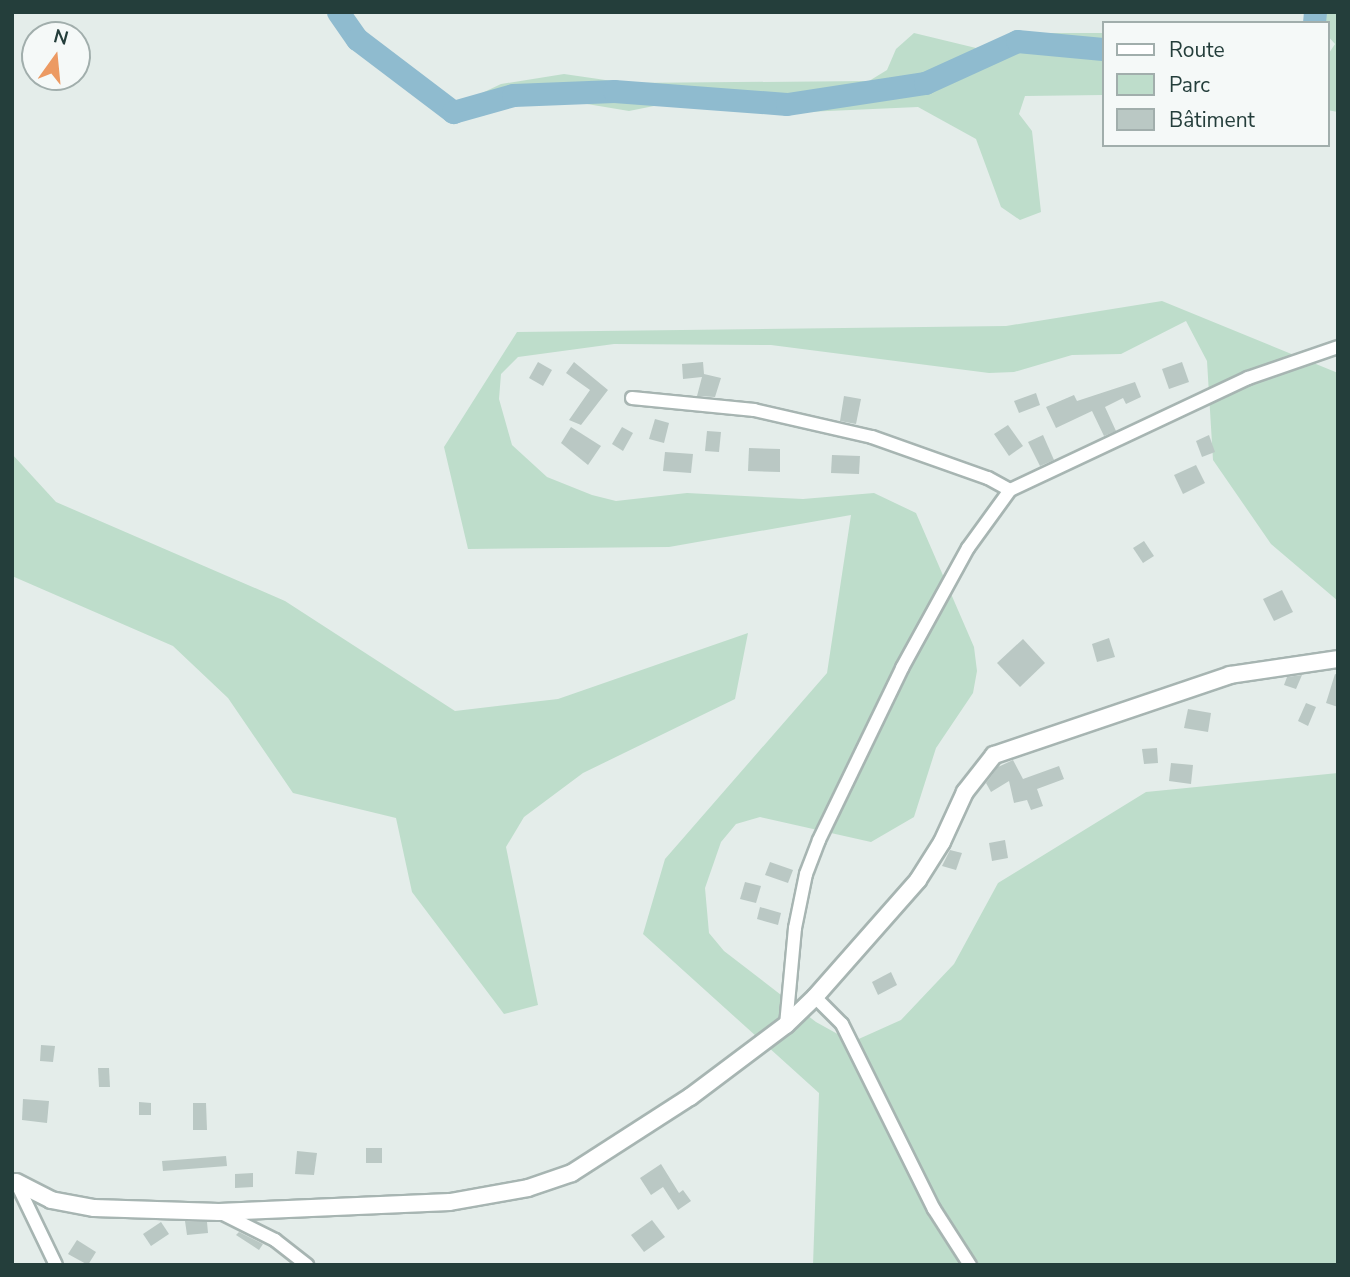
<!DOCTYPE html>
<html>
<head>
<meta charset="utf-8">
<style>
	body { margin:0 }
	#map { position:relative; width:1350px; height:1277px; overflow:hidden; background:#e4edea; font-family:"Nunito Sans",sans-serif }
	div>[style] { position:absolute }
	.green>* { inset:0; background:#beddcb }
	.river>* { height:23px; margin:-11.5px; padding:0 11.5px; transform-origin:11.5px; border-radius:11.5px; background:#8fbbcf }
	.building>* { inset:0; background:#bac8c4 }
	.roads { filter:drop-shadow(2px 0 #a7b5b2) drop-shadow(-2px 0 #a7b5b2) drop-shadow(0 2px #a7b5b2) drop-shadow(0 -2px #a7b5b2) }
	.minor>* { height:12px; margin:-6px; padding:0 6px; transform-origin:6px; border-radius:6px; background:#fff }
	.tertiary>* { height:16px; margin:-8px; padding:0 8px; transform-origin:8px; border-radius:8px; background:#fff }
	span { translate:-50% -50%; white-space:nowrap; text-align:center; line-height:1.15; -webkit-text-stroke:5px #f5f9f8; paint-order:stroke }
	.frame { position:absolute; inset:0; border:14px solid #243e3b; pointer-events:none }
	.legend { position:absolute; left:1102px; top:21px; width:228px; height:126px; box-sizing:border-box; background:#f5f9f8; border:2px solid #a1aeac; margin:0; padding:9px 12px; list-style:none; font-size:21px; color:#243e3b }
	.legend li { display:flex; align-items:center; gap:14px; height:35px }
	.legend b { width:35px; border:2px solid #a1aeac }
	.north { position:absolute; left:21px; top:21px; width:70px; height:70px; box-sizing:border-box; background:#f5f9f8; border:2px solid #a1aeac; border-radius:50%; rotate:15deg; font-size:19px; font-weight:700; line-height:28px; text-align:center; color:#243e3b }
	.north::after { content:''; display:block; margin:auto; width:24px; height:32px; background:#ec9a63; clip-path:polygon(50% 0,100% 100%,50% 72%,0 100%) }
</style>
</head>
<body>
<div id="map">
	<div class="green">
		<div style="clip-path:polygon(1324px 12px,1338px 12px,1338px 112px,1327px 110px,1327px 56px,1335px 44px,1327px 35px,1327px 23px,1320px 23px)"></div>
		<div style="clip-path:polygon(914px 33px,976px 48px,1036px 33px,1103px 33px,1103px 95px,1025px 96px,1019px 114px,1032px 131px,1041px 212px,1020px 220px,1001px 207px,976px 139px,918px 107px,783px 113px,694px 98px,629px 111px,539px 96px,472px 116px,480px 94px,501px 84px,564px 74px,626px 83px,869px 81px,887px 70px,896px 49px)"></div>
		<div style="clip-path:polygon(1162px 301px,1338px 373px,1338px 601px,1271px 544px,1213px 460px,1207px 361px,1186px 321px,1121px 354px,1072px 355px,1014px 372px,989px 373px,771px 345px,614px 344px,518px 357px,501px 374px,499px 399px,512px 445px,547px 477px,592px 495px,616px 501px,687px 493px,803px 499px,874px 493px,916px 513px,974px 647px,977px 671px,973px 693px,936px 748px,914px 817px,871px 842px,760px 817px,736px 824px,721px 842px,705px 888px,709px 933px,724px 951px,816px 1022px,852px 1042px,901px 1020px,954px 964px,998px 883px,1146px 792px,1338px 773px,1338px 1265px,813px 1265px,819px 1093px,643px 934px,665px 859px,827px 673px,851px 515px,669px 547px,468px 549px,444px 447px,517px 332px,1006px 326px)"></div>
		<div style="clip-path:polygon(12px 454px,56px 502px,285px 601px,455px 711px,558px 699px,748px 633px,735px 699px,583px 773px,524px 817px,506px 847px,538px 1005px,504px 1014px,412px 892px,396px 818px,293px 793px,228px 698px,173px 646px,12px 576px)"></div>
	</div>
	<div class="river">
		<div style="left:338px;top:12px;width:33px;rotate:55deg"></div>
		<div style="left:357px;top:39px;width:121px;rotate:37.2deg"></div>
		<div style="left:453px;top:112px;width:62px;rotate:-15.8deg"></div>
		<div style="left:513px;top:95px;width:101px;rotate:-2.3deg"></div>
		<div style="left:614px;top:91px;width:173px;rotate:4.3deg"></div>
		<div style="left:787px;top:104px;width:140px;rotate:-8.7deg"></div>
		<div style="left:925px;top:83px;width:101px;rotate:-24.5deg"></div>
		<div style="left:1017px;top:41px;width:86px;rotate:5.3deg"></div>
		<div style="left:1314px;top:23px;width:11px;rotate:-85deg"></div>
	</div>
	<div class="building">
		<div style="clip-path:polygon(538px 362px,552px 370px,543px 386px,529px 378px)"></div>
		<div style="clip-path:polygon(574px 362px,608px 390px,581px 425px,569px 420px,590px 390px,566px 373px)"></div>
		<div style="clip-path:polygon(703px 362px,704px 374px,721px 378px,715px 397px,697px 396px,702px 377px,683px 379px,682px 364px)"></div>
		<div style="clip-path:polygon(1182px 362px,1189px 382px,1169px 389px,1162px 369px)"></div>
		<div style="clip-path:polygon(1135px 382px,1141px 397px,1126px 404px,1123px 398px,1105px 407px,1116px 431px,1104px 436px,1092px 411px,1056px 428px,1046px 407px,1074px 395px,1077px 401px)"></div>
		<div style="clip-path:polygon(1036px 393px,1040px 405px,1019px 413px,1014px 401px)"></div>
		<div style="clip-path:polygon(844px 396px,861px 399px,856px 424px,840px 421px)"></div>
		<div style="clip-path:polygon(655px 419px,669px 423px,664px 443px,649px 439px)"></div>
		<div style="clip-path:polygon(1008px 425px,1023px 446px,1009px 456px,994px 434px)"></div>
		<div style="clip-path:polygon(571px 427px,601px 446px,588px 465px,561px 443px)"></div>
		<div style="clip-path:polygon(622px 427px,633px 433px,623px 451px,612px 444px)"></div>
		<div style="clip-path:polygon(707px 431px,721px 432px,719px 452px,705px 451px)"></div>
		<div style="clip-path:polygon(1043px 435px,1054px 460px,1040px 466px,1028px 442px)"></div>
		<div style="clip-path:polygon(1209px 435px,1215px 452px,1202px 457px,1196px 441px)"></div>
		<div style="clip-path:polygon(749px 448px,780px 449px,780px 472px,748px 471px)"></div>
		<div style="clip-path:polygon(665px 452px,693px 454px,691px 473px,663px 471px)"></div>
		<div style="clip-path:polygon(832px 455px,860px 456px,859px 474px,831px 473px)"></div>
		<div style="clip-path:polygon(1196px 465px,1205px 483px,1183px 494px,1174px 475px)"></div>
		<div style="clip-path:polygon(1144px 541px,1154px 556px,1143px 563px,1133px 548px)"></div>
		<div style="clip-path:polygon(1282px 590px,1293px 612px,1274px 621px,1263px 599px)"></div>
		<div style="clip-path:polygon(1109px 638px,1115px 657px,1097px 662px,1092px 644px)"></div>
		<div style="clip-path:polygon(1023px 639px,1045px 663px,1020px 687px,997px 663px)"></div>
		<div style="clip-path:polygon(1335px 674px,1338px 675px,1338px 707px,1326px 703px)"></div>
		<div style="clip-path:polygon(1302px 675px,1296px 689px,1284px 685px,1287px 677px)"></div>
		<div style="clip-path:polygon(1306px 703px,1316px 707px,1308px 726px,1298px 721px)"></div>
		<div style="clip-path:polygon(1188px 709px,1211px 713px,1208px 732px,1184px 728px)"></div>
		<div style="clip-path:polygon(1157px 748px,1158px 763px,1144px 764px,1142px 749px)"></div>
		<div style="clip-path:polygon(1013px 760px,1023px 779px,1059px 766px,1064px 779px,1037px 789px,1043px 806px,1031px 810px,1027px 800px,1014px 803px,1009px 781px,991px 792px,986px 783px,998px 767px)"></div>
		<div style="clip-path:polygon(1171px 763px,1193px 765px,1191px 784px,1169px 781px)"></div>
		<div style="clip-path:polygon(1005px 840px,1008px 858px,992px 861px,989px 843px)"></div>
		<div style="clip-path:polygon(950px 850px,962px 853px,956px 870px,942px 866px)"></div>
		<div style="clip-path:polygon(770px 862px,793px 870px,788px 883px,765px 875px)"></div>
		<div style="clip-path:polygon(745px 882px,761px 886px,756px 903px,740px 899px)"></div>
		<div style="clip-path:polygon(760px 907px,781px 913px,778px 925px,757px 919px)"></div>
		<div style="clip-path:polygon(891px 972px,897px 985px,878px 995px,872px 982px)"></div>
		<div style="clip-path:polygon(41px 1045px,55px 1046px,53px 1062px,40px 1061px)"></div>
		<div style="clip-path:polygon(98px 1068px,109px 1068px,110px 1087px,99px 1087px)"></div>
		<div style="clip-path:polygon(23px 1099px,49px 1101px,47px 1123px,22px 1120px)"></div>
		<div style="clip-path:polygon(139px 1102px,151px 1103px,151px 1115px,139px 1115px)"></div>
		<div style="clip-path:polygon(193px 1103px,206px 1103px,207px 1130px,193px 1130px)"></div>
		<div style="clip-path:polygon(366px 1148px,382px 1148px,382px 1163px,366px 1163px)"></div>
		<div style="clip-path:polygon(297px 1151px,317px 1153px,314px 1175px,295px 1174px)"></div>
		<div style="clip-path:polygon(226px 1156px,227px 1166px,163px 1171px,162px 1161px)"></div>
		<div style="clip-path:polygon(661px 1164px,679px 1193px,683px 1190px,691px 1201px,678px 1210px,663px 1187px,651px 1195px,640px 1178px)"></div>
		<div style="clip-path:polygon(253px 1173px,253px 1187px,235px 1188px,235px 1174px)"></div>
		<div style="clip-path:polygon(652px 1220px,665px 1237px,644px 1252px,631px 1235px)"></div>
		<div style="clip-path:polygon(185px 1221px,207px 1222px,208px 1233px,187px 1235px)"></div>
		<div style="clip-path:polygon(161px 1222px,169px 1234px,151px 1246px,143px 1234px)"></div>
		<div style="clip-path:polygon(239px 1232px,263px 1244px,259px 1250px,236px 1235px)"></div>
		<div style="clip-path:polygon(77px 1240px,96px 1252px,88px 1265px,68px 1254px)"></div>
	</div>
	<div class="roads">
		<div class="minor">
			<div style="left:632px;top:398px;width:123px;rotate:5.6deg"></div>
			<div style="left:754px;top:410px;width:121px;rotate:12.9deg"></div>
			<div style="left:872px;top:437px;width:123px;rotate:19.5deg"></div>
			<div style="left:988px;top:478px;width:25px;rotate:29deg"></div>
			<div style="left:815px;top:997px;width:38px;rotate:45deg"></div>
			<div style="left:842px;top:1024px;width:207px;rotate:63.6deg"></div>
			<div style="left:934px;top:1209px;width:67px;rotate:57.3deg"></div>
			<div style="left:786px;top:1025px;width:97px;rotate:-84.7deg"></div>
			<div style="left:795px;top:928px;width:55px;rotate:-78.5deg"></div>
			<div style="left:806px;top:874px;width:36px;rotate:-69deg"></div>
			<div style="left:819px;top:840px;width:191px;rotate:-64.2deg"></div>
			<div style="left:902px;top:668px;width:137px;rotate:-61.2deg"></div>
			<div style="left:968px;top:548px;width:72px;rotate:-54.1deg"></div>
			<div style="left:1010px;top:490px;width:263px;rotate:-25.2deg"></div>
			<div style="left:1248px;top:378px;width:95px;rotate:-19deg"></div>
			<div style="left:16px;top:1182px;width:92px;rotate:64.3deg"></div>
			<div style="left:219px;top:1212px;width:63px;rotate:26.6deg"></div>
			<div style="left:275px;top:1240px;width:41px;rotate:38deg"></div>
		</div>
		<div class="tertiary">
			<div style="left:12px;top:1184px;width:4px;rotate:-27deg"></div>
			<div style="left:16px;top:1182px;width:39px;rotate:27deg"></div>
			<div style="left:51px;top:1200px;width:44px;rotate:10.5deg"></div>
			<div style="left:94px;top:1208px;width:125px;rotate:1.8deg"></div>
			<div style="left:219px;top:1212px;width:231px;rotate:-2.5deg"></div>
			<div style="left:450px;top:1202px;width:79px;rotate:-10.2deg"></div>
			<div style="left:528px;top:1188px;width:46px;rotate:-18.8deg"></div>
			<div style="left:572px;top:1173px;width:140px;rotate:-32.8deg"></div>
			<div style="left:690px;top:1097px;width:120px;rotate:-36.9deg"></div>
			<div style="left:786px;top:1025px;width:40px;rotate:-44deg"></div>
			<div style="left:815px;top:997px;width:156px;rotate:-48.6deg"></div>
			<div style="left:918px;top:880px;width:45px;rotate:-57.7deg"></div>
			<div style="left:942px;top:842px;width:55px;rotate:-65.3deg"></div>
			<div style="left:965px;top:792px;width:47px;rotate:-51.9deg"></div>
			<div style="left:994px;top:755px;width:249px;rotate:-18.7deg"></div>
			<div style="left:1230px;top:675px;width:109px;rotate:-8.4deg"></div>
		</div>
	</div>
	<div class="frame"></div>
	<ul class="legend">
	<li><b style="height:9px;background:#fff"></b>Route</li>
	<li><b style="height:19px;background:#beddcb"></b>Parc</li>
	<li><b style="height:19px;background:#bac8c4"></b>Bâtiment</li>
	</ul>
	<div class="north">N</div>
</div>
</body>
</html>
